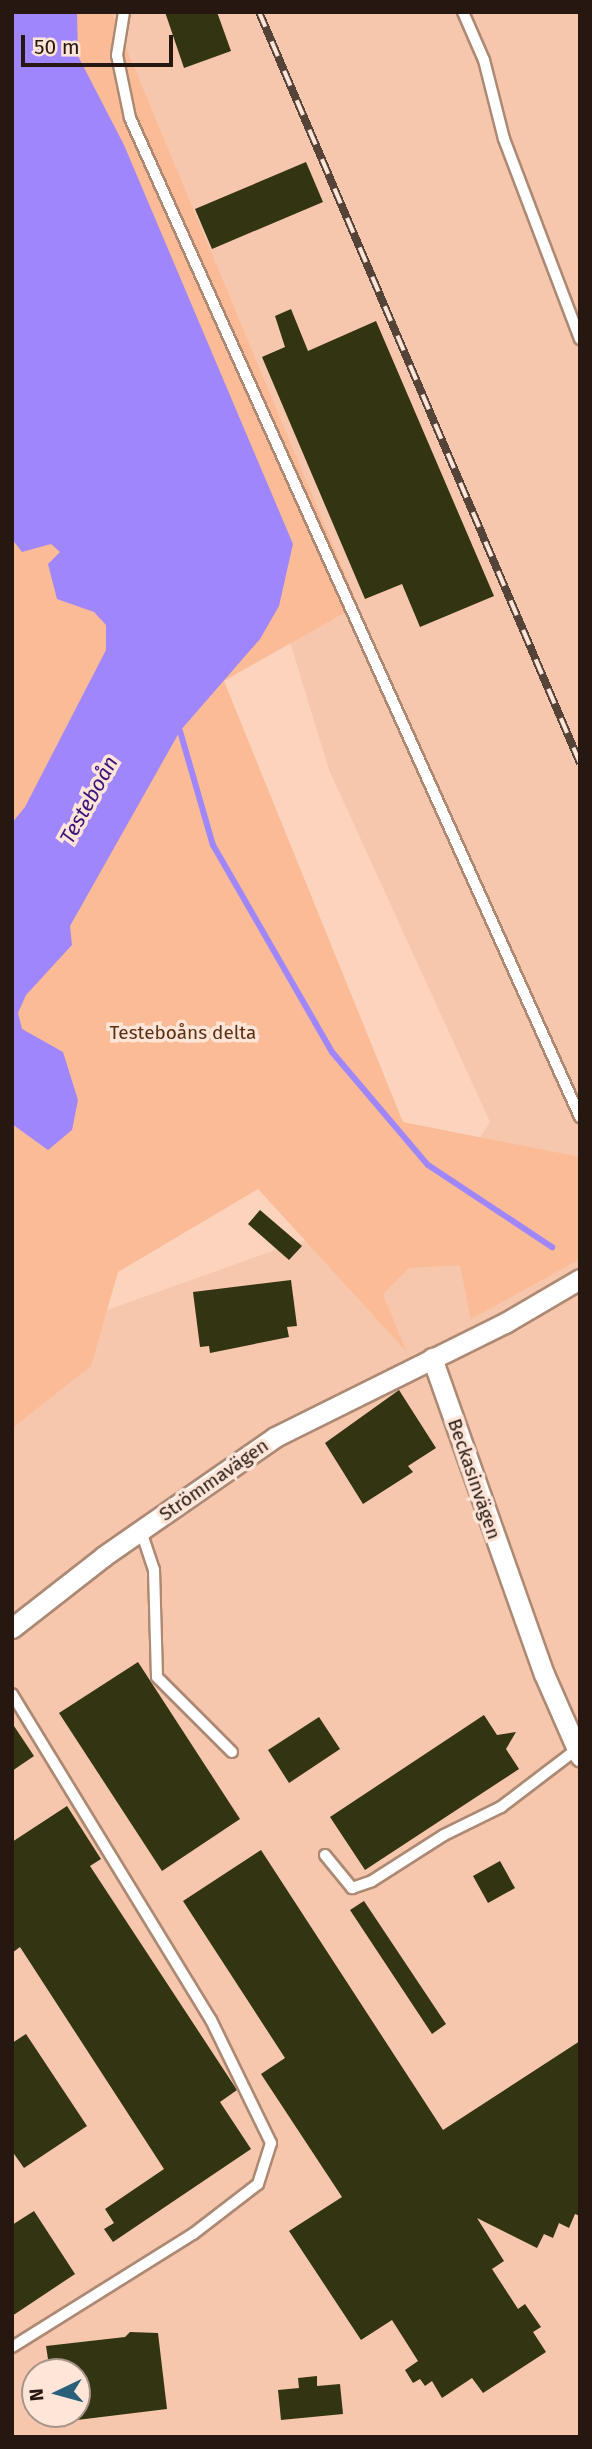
<!DOCTYPE html>
<html>
<head>
<meta charset="utf-8">
<style>
	body { margin:0 }
	#map { position:relative; width:592px; height:2449px; overflow:hidden; background:#fcd4be; font-family:"Fira Sans",sans-serif }
	div>[style] { position:absolute }
	.built>* { inset:0; background:#f6c7ad }
	.green>* { inset:0; background:#fabb96 }
	.water>* { inset:0; background:#a086fd }
	.stream>* { height:6px; margin:-3px; padding:0 3px; transform-origin:3px; border-radius:3px; background:#a086fd }
	.building>* { inset:0; background:#333411 }
	.roads { filter:drop-shadow(2px 0 #ad8974) drop-shadow(-2px 0 #ad8974) drop-shadow(0 2px #ad8974) drop-shadow(0 -2px #ad8974) }
	.service>* { height:10px; margin:-5px; padding:0 5px; transform-origin:5px; border-radius:5px; background:#fff }
	.minor>* { height:19px; margin:-9.5px; padding:0 9.5px; transform-origin:9.5px; border-radius:9.5px; background:#fff }
	.rail>* { height:8px; margin-top:-4px; transform-origin:0; background:repeating-linear-gradient(90deg,#fee5d8 0 16px,#564337 0 32px); box-sizing:border-box; border-block:2px solid #564337 }
	span { translate:-50% -50%; white-space:nowrap; text-align:center; line-height:1.15; -webkit-text-stroke:7px #fee5d8; paint-order:stroke }
	.park-label { font-size:19px; color:#5e3010 }
	.street-label { font-size:19px; color:#261810 }
	.water-label { font-size:21px; color:#39127c; font-style:italic }
	.frame { position:absolute; inset:0; border:14px solid #261810; pointer-events:none }
	.north { position:absolute; left:21px; top:2358px; width:70px; height:70px; box-sizing:border-box; background:#fee5d8; border:2px solid #a89388; border-radius:50%; rotate:265deg; font-size:19px; font-weight:700; line-height:28px; text-align:center; color:#261810 }
	.north::after { content:''; display:block; margin:auto; width:24px; height:32px; background:#29617b; clip-path:polygon(50% 0,100% 100%,50% 72%,0 100%) }
	.scale { position:absolute; left:21px; top:35px; width:152px; height:32px; box-sizing:border-box; border:4px solid #261810; border-top:0; padding-left:9px; font-size:21px; line-height:24px; white-space:nowrap; color:#261810; -webkit-text-stroke:5px #fee5d8; paint-order:stroke }
</style>
</head>
<body>
<div id="map">
	<div class="built">
		<div style="clip-path:polygon(evenodd,77px 12px,580px 12px,580px 2437px,12px 2437px,12px 1344px,289px 1245px,437px 1205px,490px 1122px,329px 770px,279px 606px,77px 12px,35px 2372px,77px 2372px,77px 2414px,35px 2414px,35px 2372px)"></div>
	</div>
	<div class="green">
		<div style="clip-path:polygon(12px 12px,111px 12px,358px 605px,224px 681px,403px 1122px,580px 1157px,580px 1259px,471px 1319px,460px 1265px,409px 1268px,383px 1294px,406px 1351px,258px 1189px,118px 1272px,91px 1366px,12px 1428px)"></div>
	</div>
	<div class="water">
		<div style="clip-path:polygon(12px 12px,77px 12px,78px 56px,124px 145px,293px 544px,279px 606px,260px 639px,180px 731px,70px 926px,72px 945px,26px 995px,18px 1013px,22px 1029px,63px 1052px,78px 1100px,72px 1130px,48px 1150px,12px 1124px,12px 823px,25px 807px,106px 650px,106px 625px,94px 612px,57px 599px,48px 564px,60px 552px,51px 544px,22px 552px,12px 539px)"></div>
	</div>
	<div class="stream">
		<div style="left:180px;top:731px;width:119px;rotate:73.9deg"></div>
		<div style="left:213px;top:845px;width:239px;rotate:60.1deg"></div>
		<div style="left:332px;top:1052px;width:148px;rotate:49.7deg"></div>
		<div style="left:428px;top:1165px;width:149px;rotate:33.5deg"></div>
	</div>
	<div class="building">
		<div style="clip-path:polygon(165px 12px,217px 12px,231px 51px,184px 68px)"></div>
		<div style="clip-path:polygon(306px 162px,323px 202px,212px 249px,195px 209px)"></div>
		<div style="clip-path:polygon(291px 309px,308px 351px,376px 321px,494px 596px,420px 627px,402px 584px,365px 599px,262px 357px,285px 347px,275px 316px)"></div>
		<div style="clip-path:polygon(260px 1210px,302px 1246px,289px 1260px,248px 1224px)"></div>
		<div style="clip-path:polygon(291px 1280px,297px 1326px,287px 1327px,289px 1337px,210px 1353px,209px 1346px,200px 1347px,193px 1292px)"></div>
		<div style="clip-path:polygon(399px 1390px,436px 1448px,408px 1466px,413px 1472px,363px 1504px,325px 1443px)"></div>
		<div style="clip-path:polygon(138px 1662px,240px 1819px,162px 1871px,59px 1713px)"></div>
		<div style="clip-path:polygon(484px 1715px,497px 1735px,516px 1732px,506px 1749px,519px 1769px,365px 1870px,330px 1817px)"></div>
		<div style="clip-path:polygon(319px 1717px,340px 1749px,289px 1783px,268px 1750px)"></div>
		<div style="clip-path:polygon(12px 1723px,34px 1756px,12px 1771px)"></div>
		<div style="clip-path:polygon(67px 1806px,101px 1859px,90px 1866px,237px 2090px,220px 2102px,251px 2149px,113px 2242px,104px 2229px,114px 2223px,105px 2209px,164px 2169px,20px 1947px,12px 1953px,12px 1842px)"></div>
		<div style="clip-path:polygon(261px 1850px,443px 2130px,580px 2041px,580px 2216px,575px 2214px,569px 2228px,559px 2223px,553px 2238px,544px 2234px,537px 2248px,477px 2218px,504px 2261px,492px 2269px,518px 2309px,525px 2304px,534px 2317px,541px 2327px,533px 2332px,546px 2352px,483px 2393px,472px 2378px,442px 2398px,432px 2381px,425px 2386px,420px 2379px,413px 2383px,405px 2370px,418px 2361px,392px 2320px,361px 2340px,289px 2231px,342px 2197px,261px 2074px,285px 2058px,183px 1901px)"></div>
		<div style="clip-path:polygon(500px 1861px,515px 1888px,488px 1903px,473px 1876px)"></div>
		<div style="clip-path:polygon(364px 1901px,446px 2024px,432px 2034px,350px 1910px)"></div>
		<div style="clip-path:polygon(26px 2034px,87px 2126px,24px 2168px,12px 2151px,12px 2043px)"></div>
		<div style="clip-path:polygon(34px 2211px,75px 2274px,12px 2316px,12px 2225px)"></div>
		<div style="clip-path:polygon(130px 2332px,158px 2333px,167px 2409px,77px 2420px,77px 2372px,50px 2372px,46px 2346px,125px 2337px)"></div>
		<div style="clip-path:polygon(317px 2376px,317px 2386px,340px 2384px,343px 2414px,281px 2420px,278px 2390px,299px 2388px,298px 2378px)"></div>
	</div>
	<div class="roads">
		<div class="service">
			<div style="left:124px;top:12px;width:44px;rotate:99.2deg"></div>
			<div style="left:117px;top:55px;width:64px;rotate:78.3deg"></div>
			<div style="left:130px;top:118px;width:1096px;rotate:65.75deg"></div>
			<div style="left:463px;top:12px;width:52px;rotate:66.4deg"></div>
			<div style="left:484px;top:60px;width:81px;rotate:75.8deg"></div>
			<div style="left:504px;top:139px;width:214px;rotate:69.2deg"></div>
			<div style="left:141px;top:1531px;width:41px;rotate:71.6deg"></div>
			<div style="left:154px;top:1570px;width:107px;rotate:88.4deg"></div>
			<div style="left:157px;top:1677px;width:106px;rotate:45deg"></div>
			<div style="left:12px;top:1694px;width:382px;rotate:58.6deg"></div>
			<div style="left:211px;top:2020px;width:137px;rotate:64deg"></div>
			<div style="left:271px;top:2143px;width:43px;rotate:107.6deg"></div>
			<div style="left:258px;top:2184px;width:82px;rotate:142.4deg"></div>
			<div style="left:193px;top:2234px;width:213px;rotate:148deg"></div>
			<div style="left:325px;top:1855px;width:43px;rotate:50.7deg"></div>
			<div style="left:352px;top:1888px;width:21px;rotate:-19deg"></div>
			<div style="left:372px;top:1881px;width:85px;rotate:-32.6deg"></div>
			<div style="left:444px;top:1835px;width:64px;rotate:-26.2deg"></div>
			<div style="left:501px;top:1807px;width:96px;rotate:-37.3deg"></div>
		</div>
		<div class="minor">
			<div style="left:432px;top:1358px;width:335px;rotate:70.5deg"></div>
			<div style="left:544px;top:1674px;width:90px;rotate:66.3deg"></div>
			<div style="left:12px;top:1628px;width:117px;rotate:-38deg"></div>
			<div style="left:104px;top:1556px;width:208px;rotate:-34.8deg"></div>
			<div style="left:275px;top:1437px;width:257px;rotate:-26.4deg"></div>
			<div style="left:505px;top:1323px;width:87px;rotate:-30.4deg"></div>
		</div>
	</div>
	<div class="rail">
		<div style="left:259px;top:12px;width:817px;rotate:66.86deg"></div>
	</div>
	<div class="park-label">
		<span style="left:183px;top:1033px">Testeboåns delta</span>
	</div>
	<div class="street-label">
		<span style="left:474px;top:1479px;rotate:71deg">Beckasinvägen</span>
		<span style="left:214px;top:1480px;rotate:-35deg">Strömmavägen</span>
	</div>
	<div class="water-label">
		<span style="left:89px;top:800px;rotate:-61deg">Testeboån</span>
	</div>
	<div class="frame"></div>
	<div class="north">N</div>
	<div class="scale">50 m</div>
</div>
</body>
</html>
